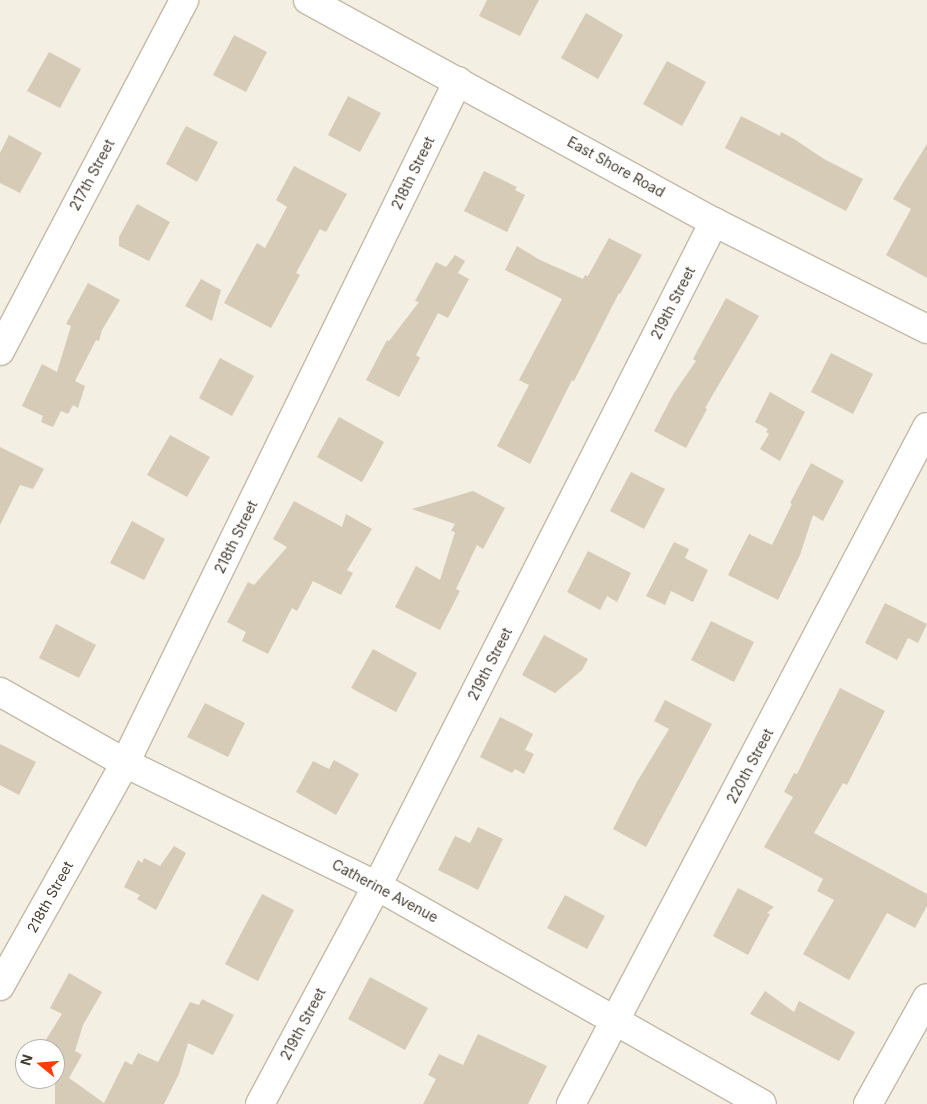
<!DOCTYPE html>
<html>
<head>
<meta charset="utf-8">
<style>
	body { margin:0 }
	#map { position:relative; width:927px; height:1104px; overflow:hidden; background:#f3efe2; font-family:Inter,sans-serif }
	div>[style] { position:absolute }
	.building>* { inset:0; background:#d5cbb6 }
	.roads { filter:drop-shadow(1px 0 #c2baa6) drop-shadow(-1px 0 #c2baa6) drop-shadow(0 1px #c2baa6) drop-shadow(0 -1px #c2baa6) }
	.minor>* { height:28px; margin:-14px; padding:0 14px; transform-origin:14px; border-radius:14px; background:#fff }
	span { translate:-50% -50%; white-space:nowrap; text-align:center; line-height:1.15; -webkit-text-stroke:4px #fff; paint-order:stroke }
	.street-label { font-size:14px; color:#453e32 }
	.north { position:absolute; left:15px; top:1039px; width:50px; height:50px; box-sizing:border-box; background:#fff; border:1px solid #b5b2ad; border-radius:50%; rotate:287deg; font-size:14px; font-weight:700; line-height:20px; text-align:center; color:#453e32 }
	.north::after { content:''; display:block; margin:auto; width:18px; height:22px; background:#ff3c0d; clip-path:polygon(50% 0,100% 100%,50% 72%,0 100%) }
</style>
</head>
<body>
<div id="map">
	<div class="building">
		<div style="clip-path:polygon(487px 0,539px 0,520px 36px,479px 16px)"></div>
		<div style="clip-path:polygon(586px 13px,623px 35px,598px 79px,561px 58px)"></div>
		<div style="clip-path:polygon(234px 35px,267px 52px,246px 92px,213px 75px)"></div>
		<div style="clip-path:polygon(49px 52px,81px 69px,60px 108px,27px 91px)"></div>
		<div style="clip-path:polygon(667px 61px,706px 82px,682px 126px,643px 104px)"></div>
		<div style="clip-path:polygon(348px 96px,381px 113px,360px 152px,328px 135px)"></div>
		<div style="clip-path:polygon(741px 116px,780px 136px,781px 132px,794px 139px,824px 159px,863px 179px,846px 211px,725px 148px)"></div>
		<div style="clip-path:polygon(186px 126px,218px 142px,197px 182px,166px 164px)"></div>
		<div style="clip-path:polygon(9px 135px,42px 153px,20px 193px,0 183px,0 153px)"></div>
		<div style="clip-path:polygon(927px 144px,927px 278px,886px 255px,911px 209px,893px 199px)"></div>
		<div style="clip-path:polygon(294px 166px,347px 194px,326px 232px,320px 229px,296px 273px,300px 275px,271px 328px,224px 303px,257px 243px,265px 248px,287px 207px,276px 200px)"></div>
		<div style="clip-path:polygon(484px 171px,517px 187px,515px 190px,525px 195px,507px 232px,464px 211px)"></div>
		<div style="clip-path:polygon(137px 204px,170px 222px,149px 261px,119px 246px,119px 237px)"></div>
		<div style="clip-path:polygon(609px 238px,642px 255px,620px 294px,619px 293px,574px 381px,572px 380px,530px 464px,497px 446px,529px 385px,519px 380px,562px 299px,505px 270px,517px 246px,540px 260px,583px 279px,585px 275px,588px 276px)"></div>
		<div style="clip-path:polygon(455px 255px,465px 261px,458px 273px,469px 279px,448px 318px,438px 313px,416px 355px,420px 358px,399px 397px,366px 380px,387px 340px,389px 341px,419px 302px,415px 301px,436px 262px,446px 267px)"></div>
		<div style="clip-path:polygon(201px 279px,221px 290px,212px 321px,185px 306px)"></div>
		<div style="clip-path:polygon(88px 283px,120px 300px,102px 330px,99px 341px,96px 340px,75px 381px,85px 386px,78px 408px,73px 405px,68px 414px,61px 411px,53px 427px,41px 422px,43px 416px,22px 406px,42px 364px,57px 372px,71px 326px,66px 324px)"></div>
		<div style="clip-path:polygon(726px 298px,759px 316px,705px 408px,707px 409px,686px 448px,654px 431px,674px 393px,696px 361px,693px 359px)"></div>
		<div style="clip-path:polygon(831px 353px,873px 374px,853px 414px,811px 392px)"></div>
		<div style="clip-path:polygon(220px 358px,254px 376px,232px 416px,199px 398px)"></div>
		<div style="clip-path:polygon(770px 392px,805px 412px,780px 461px,760px 449px,769px 434px,766px 432px,768px 429px,755px 422px)"></div>
		<div style="clip-path:polygon(339px 417px,384px 442px,362px 482px,317px 457px)"></div>
		<div style="clip-path:polygon(170px 435px,210px 457px,187px 497px,147px 475px)"></div>
		<div style="clip-path:polygon(0 447px,44px 469px,33px 489px,20px 485px,0 525px)"></div>
		<div style="clip-path:polygon(811px 463px,844px 481px,823px 521px,813px 515px,800px 555px,778px 600px,728px 575px,749px 534px,772px 545px,792px 504px,790px 503px)"></div>
		<div style="clip-path:polygon(631px 472px,665px 489px,644px 529px,610px 511px)"></div>
		<div style="clip-path:polygon(473px 491px,505px 508px,483px 549px,477px 545px,456px 589px,460px 591px,440px 630px,395px 607px,416px 566px,440px 580px,455px 532px,451px 531px,455px 524px,412px 509px)"></div>
		<div style="clip-path:polygon(294px 501px,342px 527px,346px 514px,372px 529px,347px 570px,353px 573px,341px 595px,313px 581px,297px 611px,292px 608px,268px 654px,242px 641px,246px 632px,227px 622px,248px 582px,254px 585px,287px 547px,273px 539px)"></div>
		<div style="clip-path:polygon(132px 521px,165px 539px,144px 580px,110px 563px)"></div>
		<div style="clip-path:polygon(674px 542px,689px 549px,685px 558px,708px 570px,693px 602px,671px 591px,665px 605px,646px 596px)"></div>
		<div style="clip-path:polygon(588px 551px,631px 573px,617px 602px,607px 596px,600px 610px,567px 592px)"></div>
		<div style="clip-path:polygon(885px 603px,927px 624px,918px 643px,908px 638px,897px 660px,865px 643px)"></div>
		<div style="clip-path:polygon(711px 621px,754px 642px,734px 682px,691px 660px)"></div>
		<div style="clip-path:polygon(56px 624px,96px 645px,79px 678px,39px 658px)"></div>
		<div style="clip-path:polygon(544px 635px,588px 659px,582px 670px,555px 693px,522px 675px)"></div>
		<div style="clip-path:polygon(373px 649px,417px 673px,396px 712px,351px 688px)"></div>
		<div style="clip-path:polygon(840px 688px,885px 711px,847px 785px,843px 783px,814px 833px,927px 894px,927px 906px,915px 928px,887px 913px,849px 980px,803px 954px,834px 900px,817px 891px,823px 879px,764px 847px,793px 797px,784px 792px,794px 773px,797px 774px)"></div>
		<div style="clip-path:polygon(665px 700px,712px 724px,646px 847px,613px 829px,637px 782px,669px 729px,654px 721px)"></div>
		<div style="clip-path:polygon(205px 703px,245px 723px,228px 757px,187px 737px)"></div>
		<div style="clip-path:polygon(500px 717px,533px 734px,525px 750px,534px 754px,524px 774px,515px 769px,512px 773px,480px 757px)"></div>
		<div style="clip-path:polygon(0 744px,36px 762px,19px 795px,0 785px)"></div>
		<div style="clip-path:polygon(334px 760px,359px 774px,336px 815px,296px 792px,313px 761px,329px 769px)"></div>
		<div style="clip-path:polygon(478px 827px,503px 839px,478px 890px,438px 870px,455px 836px,470px 843px)"></div>
		<div style="clip-path:polygon(174px 846px,186px 853px,156px 910px,137px 899px,140px 895px,124px 887px,138px 860px,142px 863px,144px 858px,160px 866px)"></div>
		<div style="clip-path:polygon(738px 888px,774px 907px,767px 913px,770px 914px,748px 955px,713px 936px)"></div>
		<div style="clip-path:polygon(262px 894px,294px 910px,258px 981px,225px 964px)"></div>
		<div style="clip-path:polygon(565px 895px,605px 916px,587px 949px,547px 928px)"></div>
		<div style="clip-path:polygon(69px 973px,102px 992px,83px 1025px,75px 1051px,82px 1055px,69px 1078px,104px 1103px,125px 1061px,132px 1065px,138px 1053px,158px 1062px,190px 1002px,199px 1005px,202px 999px,234px 1015px,213px 1055px,188px 1043px,179px 1074px,164px 1104px,55px 1104px,55px 1049px,40px 1049px,62px 1014px,50px 1008px)"></div>
		<div style="clip-path:polygon(370px 977px,428px 1008px,405px 1050px,348px 1019px)"></div>
		<div style="clip-path:polygon(765px 991px,794px 1012px,799px 1001px,855px 1032px,839px 1061px,750px 1014px)"></div>
		<div style="clip-path:polygon(478px 1034px,547px 1066px,528px 1104px,423px 1104px,436px 1079px,428px 1075px,439px 1054px,463px 1065px)"></div>
	</div>
	<div class="roads">
		<div class="minor">
			<div style="left:308px;top:0;width:463px;rotate:28.7deg"></div>
			<div style="left:714px;top:222px;width:238px;rotate:26.7deg"></div>
			<div style="left:0;top:351px;width:396px;rotate:-62.3deg"></div>
			<div style="left:0;top:692px;width:144px;rotate:29.6deg"></div>
			<div style="left:125px;top:763px;width:280px;rotate:26deg"></div>
			<div style="left:377px;top:886px;width:442px;rotate:29.5deg"></div>
			<div style="left:0;top:986px;width:256px;rotate:-60.7deg"></div>
			<div style="left:125px;top:763px;width:759px;rotate:-63.98deg"></div>
			<div style="left:260px;top:1104px;width:247px;rotate:-61.8deg"></div>
			<div style="left:377px;top:886px;width:745px;rotate:-63.09deg"></div>
			<div style="left:571px;top:1104px;width:765px;rotate:-62.26deg"></div>
			<div style="left:868px;top:1104px;width:121px;rotate:-60.9deg"></div>
		</div>
	</div>
	<div class="street-label">
		<span style="left:616px;top:167px;rotate:29deg">East Shore Road</span>
		<span style="left:413px;top:173px;rotate:-64deg">218th Street</span>
		<span style="left:92px;top:175px;rotate:-62deg">217th Street</span>
		<span style="left:673px;top:303px;rotate:-63deg">219th Street</span>
		<span style="left:236px;top:537px;rotate:-64deg">218th Street</span>
		<span style="left:490px;top:664px;rotate:-63deg">219th Street</span>
		<span style="left:750px;top:766px;rotate:-62deg">220th Street</span>
		<span style="left:385px;top:891px;rotate:28deg">Catherine Avenue</span>
		<span style="left:50px;top:897px;rotate:-61deg">218th Street</span>
		<span style="left:303px;top:1024px;rotate:-62deg">219th Street</span>
	</div>
	<div class="north">N</div>
</div>
</body>
</html>
